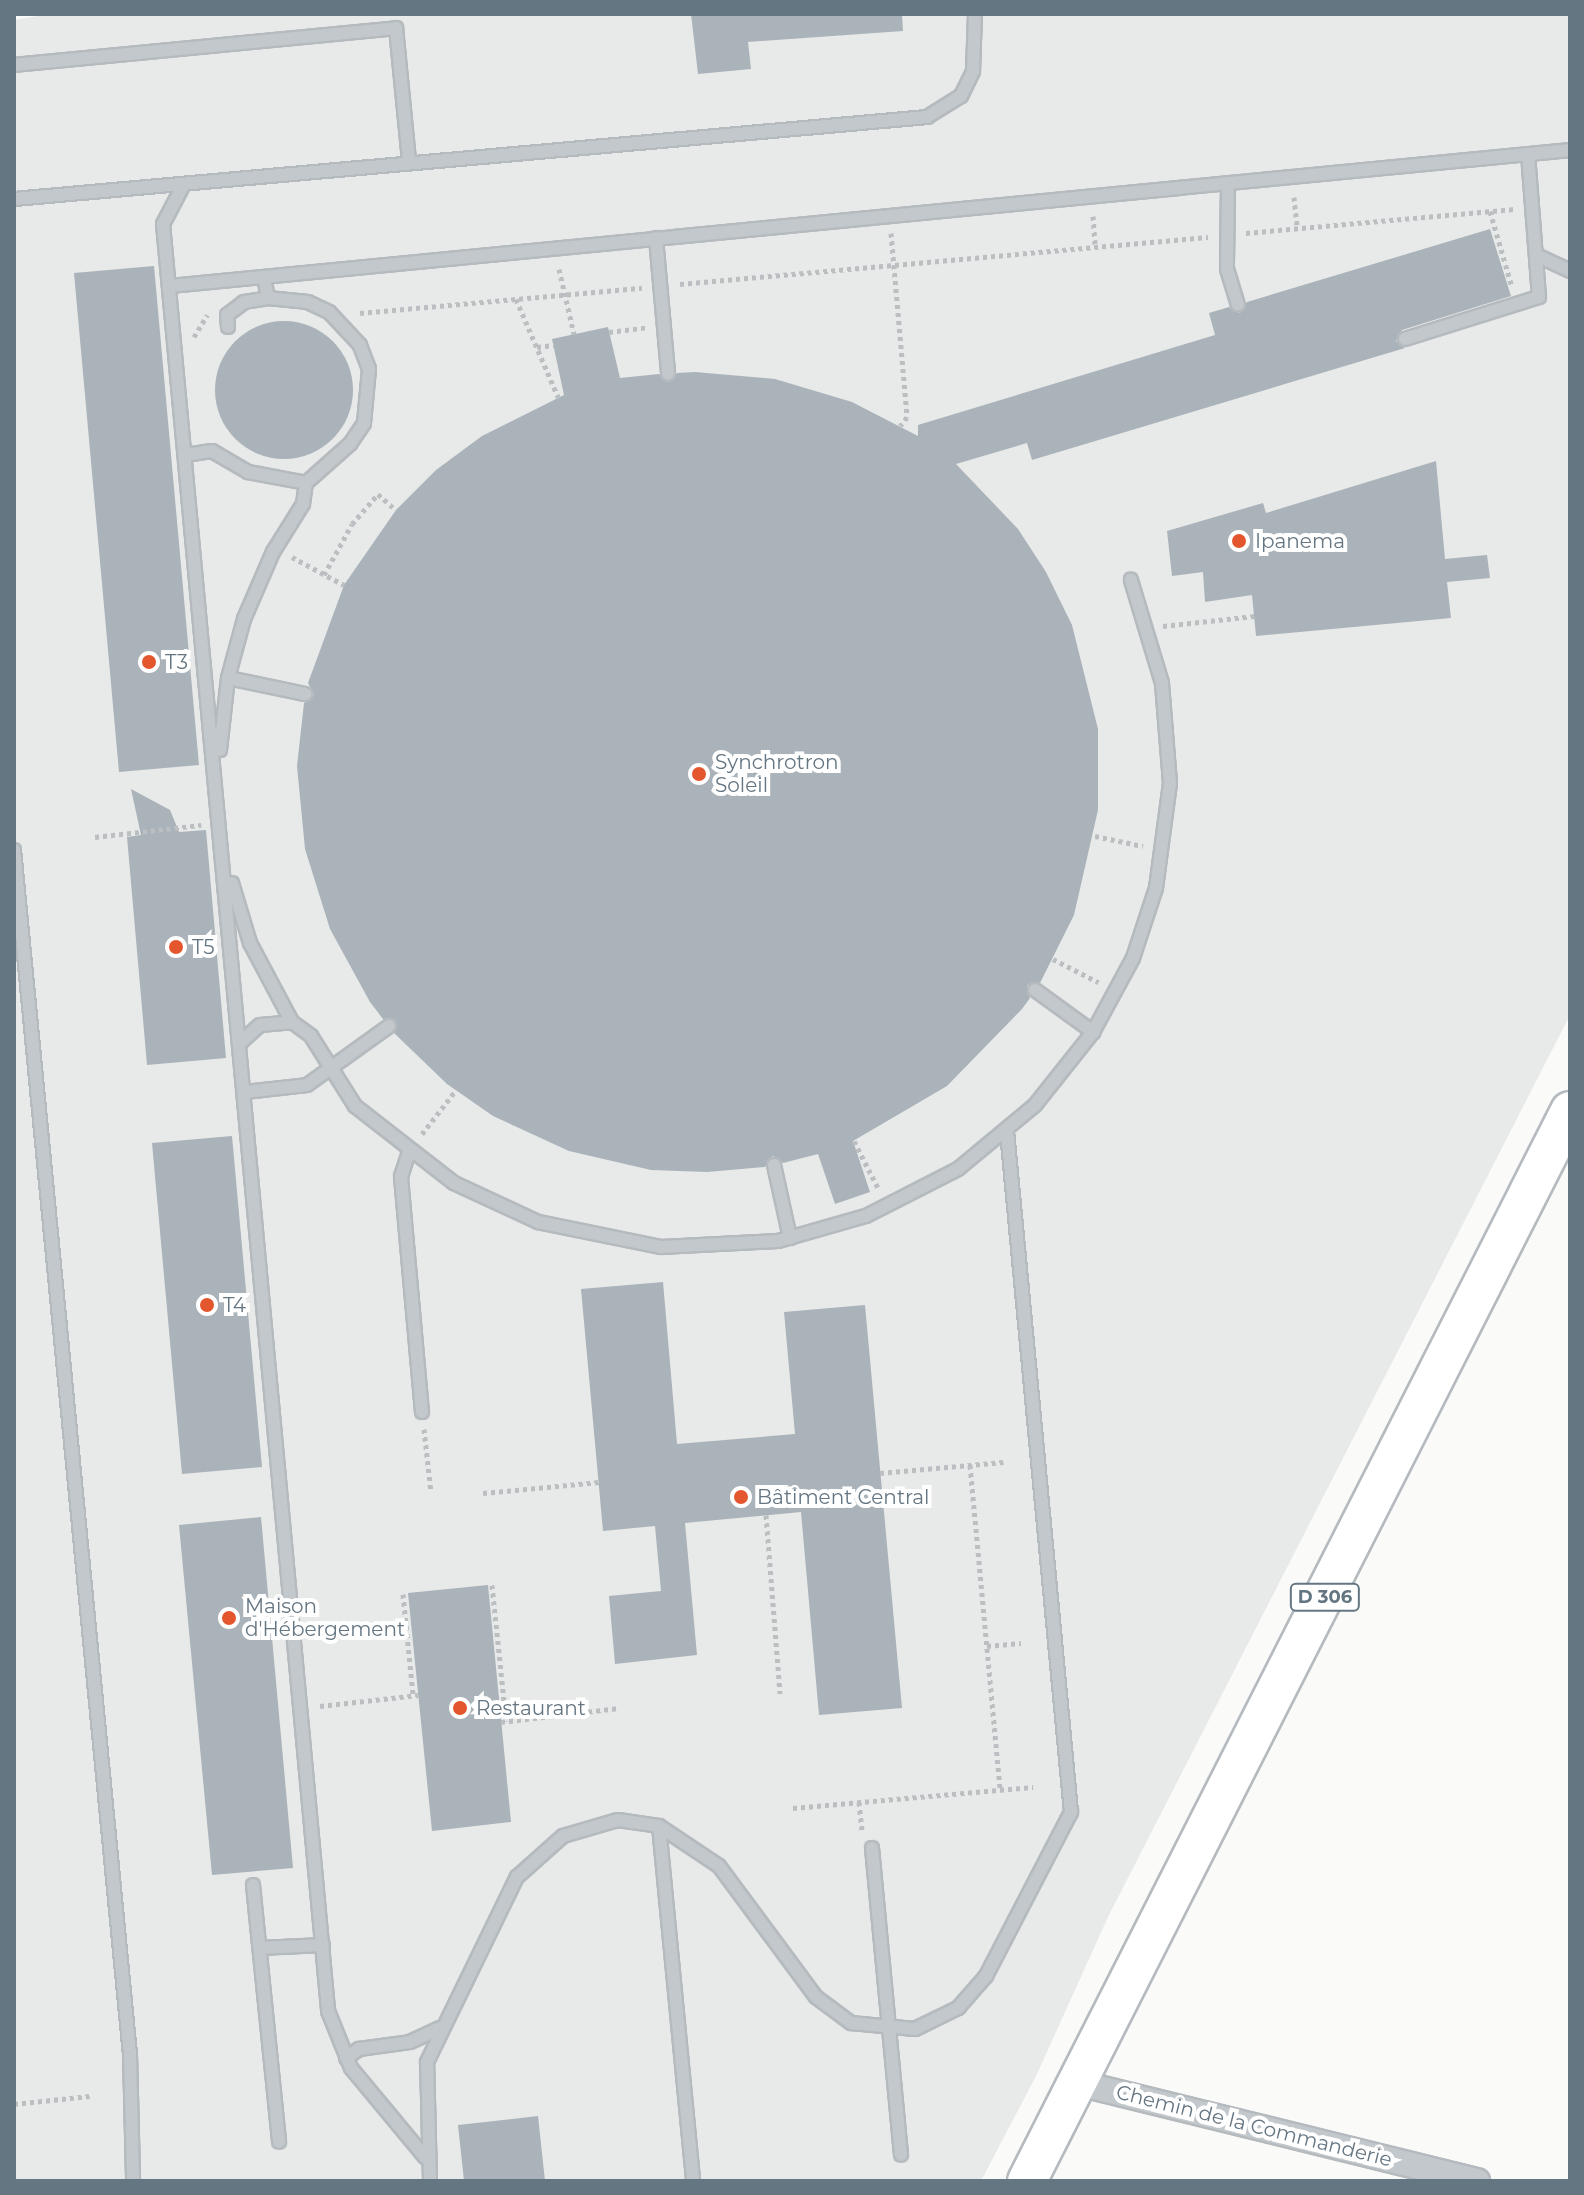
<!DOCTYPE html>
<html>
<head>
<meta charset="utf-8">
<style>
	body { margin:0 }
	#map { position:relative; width:1584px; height:2195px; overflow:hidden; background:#fafaf8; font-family:Montserrat,sans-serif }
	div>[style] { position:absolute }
	.built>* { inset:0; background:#e8e9e9 }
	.building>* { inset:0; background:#aab3b9 }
	.round { border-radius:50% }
	.path>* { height:5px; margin-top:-2.5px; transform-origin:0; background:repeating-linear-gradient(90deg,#bbbfc2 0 4px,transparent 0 8px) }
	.roads { filter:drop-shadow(2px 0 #b5babe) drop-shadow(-2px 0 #b5babe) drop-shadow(0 2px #b5babe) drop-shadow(0 -2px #b5babe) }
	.lane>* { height:12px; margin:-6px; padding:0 6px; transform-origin:6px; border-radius:6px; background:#c3c8cc }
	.street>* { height:24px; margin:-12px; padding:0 12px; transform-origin:12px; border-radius:12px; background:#c3c8cc }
	.primary>* { height:38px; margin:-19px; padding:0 19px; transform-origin:19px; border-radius:19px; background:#fff }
	.dots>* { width:22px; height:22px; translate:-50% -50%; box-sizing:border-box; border:4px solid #fff; border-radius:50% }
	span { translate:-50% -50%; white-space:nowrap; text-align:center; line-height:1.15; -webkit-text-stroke:8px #fff; paint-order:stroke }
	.shield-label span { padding:2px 6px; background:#fff; border:2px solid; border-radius:6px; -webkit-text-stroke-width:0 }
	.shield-label { font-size:18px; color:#657683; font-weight:700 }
	.poi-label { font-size:20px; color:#657683 }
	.left { translate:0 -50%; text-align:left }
	.street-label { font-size:20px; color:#657683 }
	.frame { position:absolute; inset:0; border:16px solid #657683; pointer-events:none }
</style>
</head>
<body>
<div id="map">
	<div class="built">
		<div style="clip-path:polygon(50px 14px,1570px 14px,1570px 1015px,1108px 1917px,1037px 2074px,981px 2181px,14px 2181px,14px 20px)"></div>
	</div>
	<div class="building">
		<div style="clip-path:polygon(691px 14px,902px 14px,903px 31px,748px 42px,751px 69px,698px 74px)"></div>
		<div style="clip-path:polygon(1490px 229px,1511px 296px,1402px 330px,1396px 341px,1405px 348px,1032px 460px,1027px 443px,956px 464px,1018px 529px,1046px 572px,1072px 625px,1098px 729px,1098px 810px,1074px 915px,1040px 983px,1027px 985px,1030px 998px,1022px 1009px,947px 1086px,853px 1141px,870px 1192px,835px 1204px,818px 1154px,783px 1163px,773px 1156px,765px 1167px,707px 1172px,651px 1170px,569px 1151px,493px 1116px,447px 1084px,394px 1033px,396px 1020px,383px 1019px,370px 1002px,330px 929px,305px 849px,297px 766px,304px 703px,314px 695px,308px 683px,344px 585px,396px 510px,436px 470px,482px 436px,564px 395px,552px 339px,608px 327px,620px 378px,659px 374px,668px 382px,677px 373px,695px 372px,775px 379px,852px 402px,918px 436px,918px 425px,1215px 335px,1209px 313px,1229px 307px,1240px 313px,1247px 302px)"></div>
		<div style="clip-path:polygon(154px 266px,199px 765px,119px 772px,74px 273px)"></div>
		<div class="round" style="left:215px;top:321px;width:138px;height:138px"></div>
		<div style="clip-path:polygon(1436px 461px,1445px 559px,1487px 555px,1490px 578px,1447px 582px,1451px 618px,1256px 636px,1252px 595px,1205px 602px,1203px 572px,1172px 576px,1167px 531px,1263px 503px,1266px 513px)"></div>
		<div style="clip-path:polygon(131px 789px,170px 810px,179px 832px,206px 830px,226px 1058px,147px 1065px,127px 837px,141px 835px)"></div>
		<div style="clip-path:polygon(232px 1136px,262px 1467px,182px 1474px,152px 1143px)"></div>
		<div style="clip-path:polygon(663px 1282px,677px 1444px,795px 1434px,784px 1312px,865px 1305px,902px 1708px,819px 1715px,801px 1512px,685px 1523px,697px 1655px,615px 1664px,609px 1596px,661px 1591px,655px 1526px,603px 1531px,581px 1289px)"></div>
		<div style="clip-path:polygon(261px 1517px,293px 1868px,212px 1875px,179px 1525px)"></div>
		<div style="clip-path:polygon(488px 1585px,511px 1822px,432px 1831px,408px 1593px)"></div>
		<div style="clip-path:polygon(538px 2116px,545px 2181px,464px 2181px,458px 2125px)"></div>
	</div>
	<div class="path">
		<div style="left:1294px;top:197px;width:31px;rotate:84deg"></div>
		<div style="left:1490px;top:211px;width:79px;rotate:73.9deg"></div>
		<div style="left:1093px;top:216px;width:31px;rotate:86deg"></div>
		<div style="left:891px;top:233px;width:185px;rotate:85deg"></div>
		<div style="left:907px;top:417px;width:11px;rotate:128deg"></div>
		<div style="left:1246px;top:233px;width:270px;rotate:-5.1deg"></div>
		<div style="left:559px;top:269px;width:67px;rotate:77deg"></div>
		<div style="left:680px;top:284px;width:530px;rotate:-5.09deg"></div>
		<div style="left:516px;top:299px;width:107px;rotate:66.8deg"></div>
		<div style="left:360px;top:313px;width:283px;rotate:-5.1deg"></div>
		<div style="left:609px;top:332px;width:38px;rotate:-7deg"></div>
		<div style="left:194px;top:337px;width:26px;rotate:-59deg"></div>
		<div style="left:537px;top:347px;width:17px;rotate:-7deg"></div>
		<div style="left:292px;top:557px;width:59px;rotate:28.3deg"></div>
		<div style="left:324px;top:575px;width:58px;rotate:-61.2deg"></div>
		<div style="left:352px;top:524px;width:40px;rotate:-49deg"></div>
		<div style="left:378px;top:494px;width:24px;rotate:42deg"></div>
		<div style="left:1163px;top:626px;width:92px;rotate:-6.3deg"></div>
		<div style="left:1095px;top:836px;width:49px;rotate:11.8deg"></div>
		<div style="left:95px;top:837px;width:107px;rotate:-6.5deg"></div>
		<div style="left:1053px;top:959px;width:51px;rotate:27.1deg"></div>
		<div style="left:422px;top:1134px;width:56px;rotate:-52.3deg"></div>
		<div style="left:854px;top:1141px;width:53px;rotate:62.9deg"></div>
		<div style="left:424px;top:1429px;width:63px;rotate:83.7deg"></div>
		<div style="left:970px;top:1465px;width:326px;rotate:84.7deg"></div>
		<div style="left:880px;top:1473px;width:124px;rotate:-5.1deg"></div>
		<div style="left:483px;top:1493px;width:117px;rotate:-5.4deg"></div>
		<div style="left:766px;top:1515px;width:179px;rotate:85.5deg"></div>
		<div style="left:492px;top:1585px;width:137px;rotate:84.1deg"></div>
		<div style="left:403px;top:1594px;width:101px;rotate:84.3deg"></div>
		<div style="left:987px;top:1646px;width:34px;rotate:-5deg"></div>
		<div style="left:320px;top:1706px;width:99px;rotate:-6.4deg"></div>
		<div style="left:501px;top:1722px;width:119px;rotate:-6.8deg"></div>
		<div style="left:859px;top:1802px;width:31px;rotate:84deg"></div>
		<div style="left:793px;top:1808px;width:241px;rotate:-5deg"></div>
		<div style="left:14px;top:2104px;width:76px;rotate:-6deg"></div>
	</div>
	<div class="roads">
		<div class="lane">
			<div style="left:14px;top:65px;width:384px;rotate:-5.5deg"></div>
			<div style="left:396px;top:28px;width:134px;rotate:84.4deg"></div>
			<div style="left:1228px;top:183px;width:86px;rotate:90.7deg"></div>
			<div style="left:1227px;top:269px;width:37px;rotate:73deg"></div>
			<div style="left:184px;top:184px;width:45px;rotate:117.7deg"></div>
			<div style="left:163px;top:224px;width:1795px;rotate:84.72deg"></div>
			<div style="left:328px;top:2011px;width:61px;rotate:68deg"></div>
			<div style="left:351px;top:2068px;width:116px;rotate:50.3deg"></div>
			<div style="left:14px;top:199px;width:917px;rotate:-5.13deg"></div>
			<div style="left:927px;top:117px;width:40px;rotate:-32deg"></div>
			<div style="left:961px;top:96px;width:28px;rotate:-64deg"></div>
			<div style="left:973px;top:71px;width:57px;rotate:-88deg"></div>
			<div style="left:656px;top:238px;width:136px;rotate:84.9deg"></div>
			<div style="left:1536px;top:255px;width:38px;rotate:25deg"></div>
			<div style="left:170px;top:286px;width:1407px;rotate:-5.55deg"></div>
			<div style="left:228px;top:327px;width:12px;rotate:-95deg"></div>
			<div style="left:227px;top:315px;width:21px;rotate:-37deg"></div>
			<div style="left:244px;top:302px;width:24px;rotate:-9deg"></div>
			<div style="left:1405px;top:339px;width:140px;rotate:-17.4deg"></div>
			<div style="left:1539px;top:297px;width:143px;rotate:-94.4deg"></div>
			<div style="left:186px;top:455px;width:26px;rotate:-9deg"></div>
			<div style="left:212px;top:451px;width:42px;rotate:30.3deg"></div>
			<div style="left:248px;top:472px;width:59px;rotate:10.7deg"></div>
			<div style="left:306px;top:483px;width:59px;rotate:-41.6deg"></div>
			<div style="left:350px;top:444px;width:25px;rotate:-56deg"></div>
			<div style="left:364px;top:423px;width:54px;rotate:-84.7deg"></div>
			<div style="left:369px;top:369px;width:26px;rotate:-111deg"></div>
			<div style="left:360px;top:345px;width:45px;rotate:-133.2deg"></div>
			<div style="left:329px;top:312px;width:23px;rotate:-155deg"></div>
			<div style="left:308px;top:302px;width:40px;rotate:-174.3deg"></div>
			<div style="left:268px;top:298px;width:21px;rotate:-101deg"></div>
			<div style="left:228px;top:678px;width:79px;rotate:11.7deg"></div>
			<div style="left:220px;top:750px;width:72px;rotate:-83.7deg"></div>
			<div style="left:228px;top:678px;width:61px;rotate:-74.8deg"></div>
			<div style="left:244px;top:619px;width:73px;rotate:-66.6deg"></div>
			<div style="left:273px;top:552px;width:57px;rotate:-58deg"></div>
			<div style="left:303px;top:504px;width:21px;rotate:-82deg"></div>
			<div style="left:14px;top:850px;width:1210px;rotate:84.5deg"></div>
			<div style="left:130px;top:2054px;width:127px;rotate:88.6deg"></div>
			<div style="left:232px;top:883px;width:63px;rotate:73.3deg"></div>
			<div style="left:250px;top:943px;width:89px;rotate:62deg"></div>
			<div style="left:292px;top:1022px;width:24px;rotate:36deg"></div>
			<div style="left:311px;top:1036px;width:83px;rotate:57.8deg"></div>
			<div style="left:355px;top:1106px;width:125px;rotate:37.9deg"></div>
			<div style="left:454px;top:1183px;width:93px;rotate:24.9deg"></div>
			<div style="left:538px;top:1222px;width:126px;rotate:11.5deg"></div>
			<div style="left:661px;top:1247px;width:117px;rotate:-2.9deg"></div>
			<div style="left:778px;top:1241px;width:91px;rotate:-15.9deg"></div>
			<div style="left:866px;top:1216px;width:103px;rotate:-27.1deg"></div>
			<div style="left:958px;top:1169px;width:100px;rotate:-39.7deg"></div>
			<div style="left:1035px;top:1105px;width:93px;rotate:-51.5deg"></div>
			<div style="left:1093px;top:1032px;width:84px;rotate:-61.6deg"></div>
			<div style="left:1133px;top:958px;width:74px;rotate:-71.8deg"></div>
			<div style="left:1156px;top:888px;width:106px;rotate:-82.4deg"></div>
			<div style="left:1170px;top:783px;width:100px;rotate:-94.6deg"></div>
			<div style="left:1162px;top:683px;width:108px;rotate:-106.8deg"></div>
			<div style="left:1035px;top:990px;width:72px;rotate:35.9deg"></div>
			<div style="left:241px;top:1042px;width:25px;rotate:-42deg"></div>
			<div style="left:260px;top:1025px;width:32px;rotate:-5deg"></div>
			<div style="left:245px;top:1092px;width:62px;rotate:-6.4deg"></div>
			<div style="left:307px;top:1085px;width:101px;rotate:-35.7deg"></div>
			<div style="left:409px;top:1152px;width:26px;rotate:108deg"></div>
			<div style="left:401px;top:1177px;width:236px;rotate:84.9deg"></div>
			<div style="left:774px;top:1165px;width:75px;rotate:77.6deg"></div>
			<div style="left:659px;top:1826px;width:357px;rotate:84.5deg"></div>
			<div style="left:872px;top:1848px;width:308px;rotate:84.6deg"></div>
			<div style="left:253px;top:1885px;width:258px;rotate:84.2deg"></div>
			<div style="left:260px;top:1948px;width:63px;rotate:-2.7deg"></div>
			<div style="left:346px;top:2058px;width:16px;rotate:-35deg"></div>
			<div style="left:359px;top:2049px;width:51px;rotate:-7.8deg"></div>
			<div style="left:410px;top:2042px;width:33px;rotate:-25deg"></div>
			<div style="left:430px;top:2181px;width:119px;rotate:-91.4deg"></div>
			<div style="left:427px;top:2062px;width:206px;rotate:-64.1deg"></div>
			<div style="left:517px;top:1877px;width:62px;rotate:-41.7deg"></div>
			<div style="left:563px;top:1836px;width:57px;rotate:-16.2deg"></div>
			<div style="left:618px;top:1820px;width:41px;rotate:8.3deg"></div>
			<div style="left:659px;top:1826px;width:72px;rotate:33.7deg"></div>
			<div style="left:719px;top:1866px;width:163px;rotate:53.5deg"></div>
			<div style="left:816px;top:1997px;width:44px;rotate:36.6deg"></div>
			<div style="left:851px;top:2023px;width:64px;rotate:5.4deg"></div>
			<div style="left:915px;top:2029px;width:48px;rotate:-26deg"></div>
			<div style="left:958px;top:2008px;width:43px;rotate:-48.8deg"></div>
			<div style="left:986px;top:1976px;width:185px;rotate:-62.6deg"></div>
			<div style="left:1071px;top:1812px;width:684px;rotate:-95.37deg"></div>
		</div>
		<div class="street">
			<div style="left:1078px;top:2083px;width:411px;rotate:13.8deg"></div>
		</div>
		<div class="primary">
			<div style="left:1027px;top:2181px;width:1200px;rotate:-63.09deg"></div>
		</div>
	</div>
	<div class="dots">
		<div style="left:1239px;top:541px;background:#e4572e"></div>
		<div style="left:149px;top:662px;background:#e4572e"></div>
		<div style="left:699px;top:774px;background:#e4572e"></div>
		<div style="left:176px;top:947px;background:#e4572e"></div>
		<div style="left:207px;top:1305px;background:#e4572e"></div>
		<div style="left:741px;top:1497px;background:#e4572e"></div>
		<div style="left:229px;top:1618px;background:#e4572e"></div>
		<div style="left:460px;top:1708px;background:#e4572e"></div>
	</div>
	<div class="shield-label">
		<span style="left:1325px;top:1597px">D 306</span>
	</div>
	<div class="poi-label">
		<span class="left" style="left:1255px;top:541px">Ipanema</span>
		<span class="left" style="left:165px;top:662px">T3</span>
		<span class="left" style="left:715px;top:774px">Synchrotron<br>Soleil</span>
		<span class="left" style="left:192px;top:947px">T5</span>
		<span class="left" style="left:223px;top:1305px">T4</span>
		<span class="left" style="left:757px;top:1497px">Bâtiment Central</span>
		<span class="left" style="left:245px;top:1618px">Maison<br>d'Hébergement</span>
		<span class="left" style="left:476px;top:1708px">Restaurant</span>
	</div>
	<div class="street-label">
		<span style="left:1254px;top:2126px;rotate:14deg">Chemin de la Commanderie</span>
	</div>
	<div class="frame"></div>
</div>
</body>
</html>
